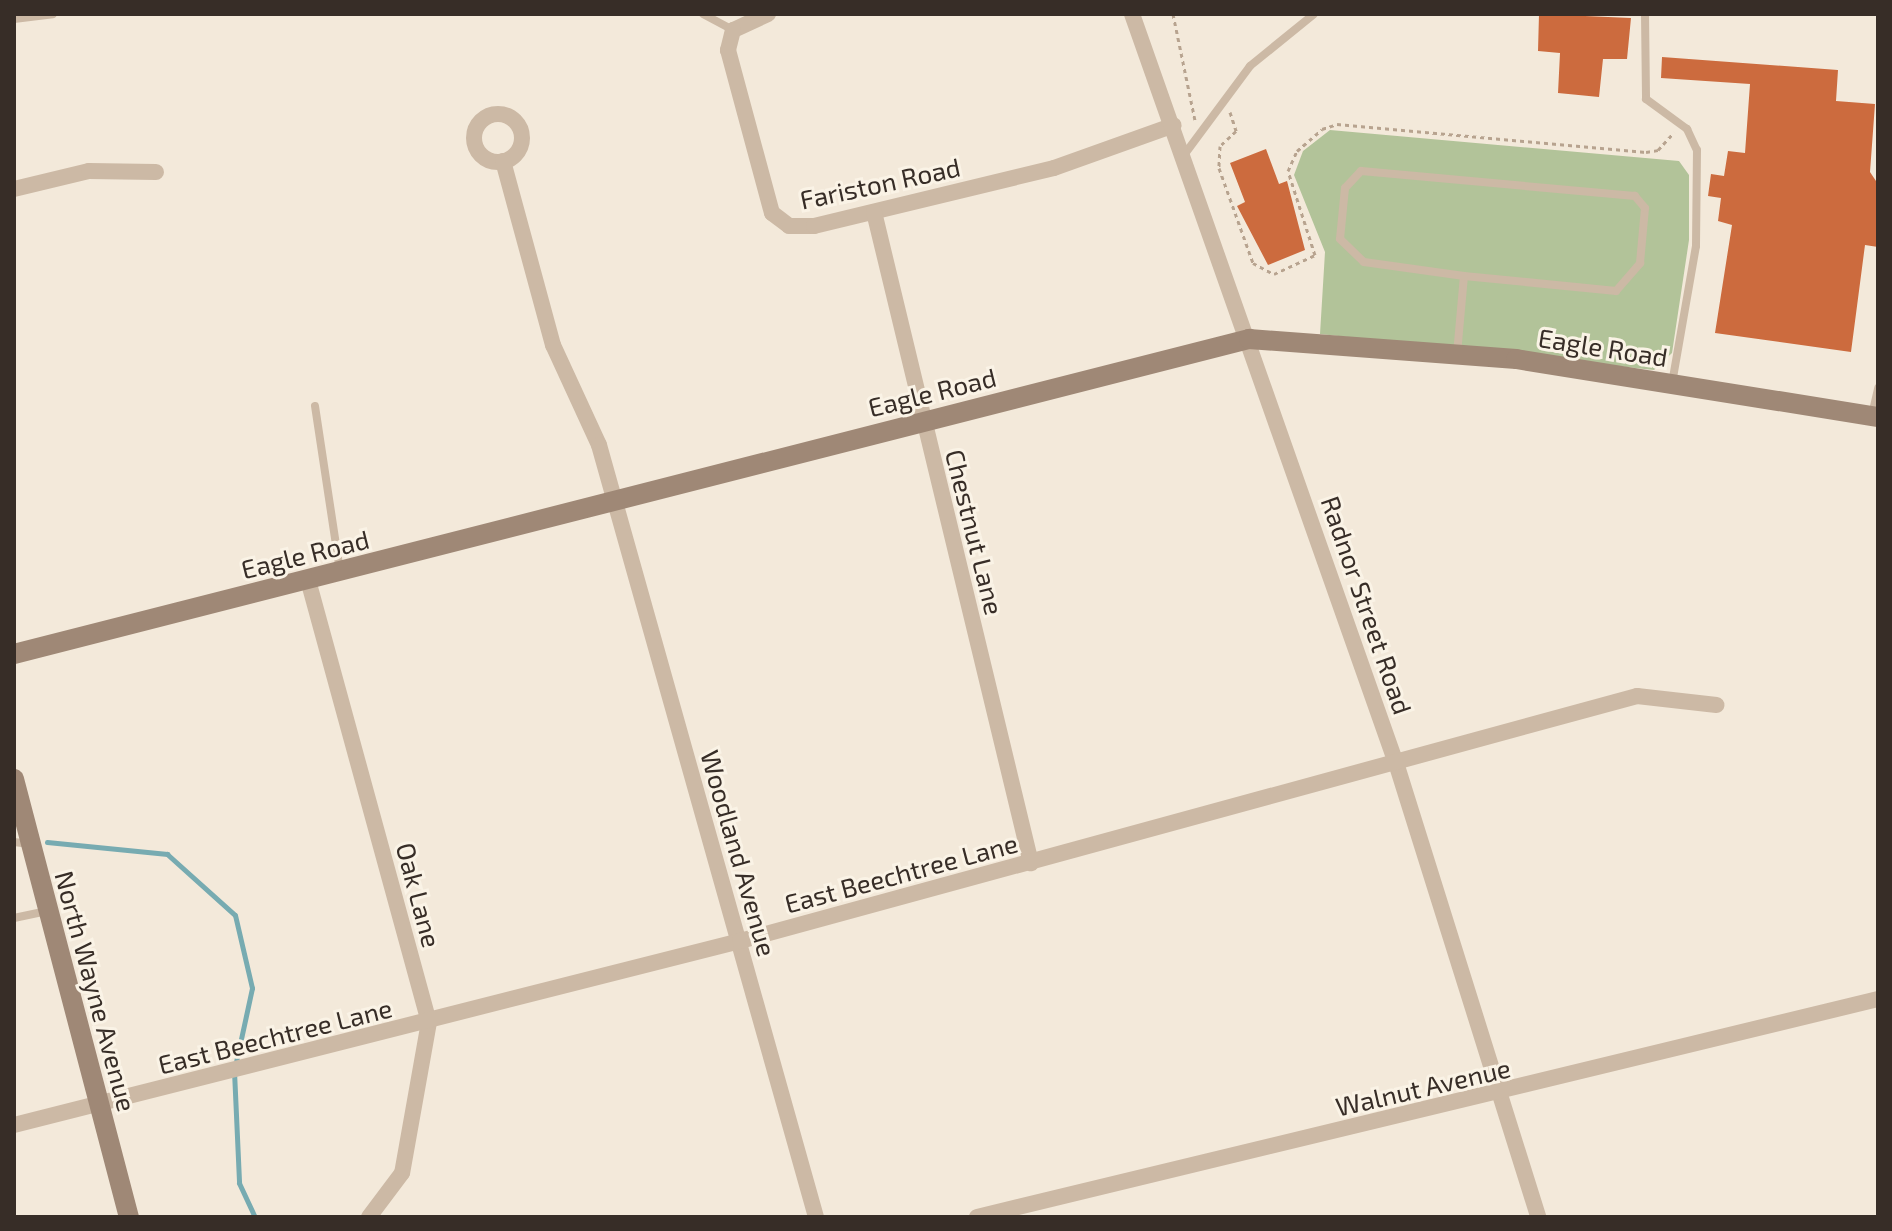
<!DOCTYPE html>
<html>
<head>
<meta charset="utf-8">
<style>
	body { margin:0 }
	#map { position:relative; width:1892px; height:1231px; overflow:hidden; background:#f3e9da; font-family:"Exo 2",sans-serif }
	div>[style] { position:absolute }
	.green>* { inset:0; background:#b2c399 }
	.stream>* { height:5px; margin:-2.5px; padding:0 2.5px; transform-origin:2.5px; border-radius:2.5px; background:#77abb1 }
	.building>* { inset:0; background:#cc6b3e }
	.path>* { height:3px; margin-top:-1.5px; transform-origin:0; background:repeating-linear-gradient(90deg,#b7a38f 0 4px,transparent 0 8px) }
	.lane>* { height:8px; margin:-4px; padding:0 4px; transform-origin:4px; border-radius:4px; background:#ccb9a5 }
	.street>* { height:16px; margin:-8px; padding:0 8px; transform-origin:8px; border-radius:8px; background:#ccb9a5 }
	.street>.ring { margin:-8px; padding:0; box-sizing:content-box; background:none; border:16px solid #ccb9a5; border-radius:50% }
	.secondary>* { height:20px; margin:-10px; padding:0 10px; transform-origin:10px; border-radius:10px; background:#9f8876 }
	span { translate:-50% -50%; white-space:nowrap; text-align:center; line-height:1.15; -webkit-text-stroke:6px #faf3e6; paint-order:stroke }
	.street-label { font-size:26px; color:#372d27 }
	.frame { position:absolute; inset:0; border:16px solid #372d27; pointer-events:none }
</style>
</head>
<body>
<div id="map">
	<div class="green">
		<div style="clip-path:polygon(1330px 130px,1679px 161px,1689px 175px,1689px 240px,1672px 353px,1654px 370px,1320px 334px,1325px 252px,1294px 175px,1303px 151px)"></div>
	</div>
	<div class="stream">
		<div style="left:47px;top:842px;width:121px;rotate:5.7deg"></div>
		<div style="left:167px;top:854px;width:91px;rotate:41.9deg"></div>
		<div style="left:235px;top:915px;width:75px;rotate:76.9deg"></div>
		<div style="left:252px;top:988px;width:85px;rotate:102.2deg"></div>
		<div style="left:234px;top:1071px;width:112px;rotate:87.4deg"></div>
		<div style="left:239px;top:1183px;width:38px;rotate:65deg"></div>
	</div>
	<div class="building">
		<div style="clip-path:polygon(1539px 14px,1631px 18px,1627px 59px,1603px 59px,1599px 97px,1558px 93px,1560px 53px,1538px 51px)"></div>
		<div style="clip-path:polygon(1662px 57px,1838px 70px,1836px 101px,1875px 104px,1870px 172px,1878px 184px,1878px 247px,1865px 245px,1851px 352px,1715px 333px,1732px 225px,1718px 221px,1721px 198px,1708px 196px,1711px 174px,1724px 176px,1728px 151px,1745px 153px,1750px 84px,1661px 78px)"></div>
		<div style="clip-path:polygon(1266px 149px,1279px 184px,1287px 181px,1305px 250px,1268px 265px,1237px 206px,1245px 202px,1230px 163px)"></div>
	</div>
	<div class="path">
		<div style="left:1173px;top:14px;width:108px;rotate:78.3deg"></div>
		<div style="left:1230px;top:112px;width:20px;rotate:72deg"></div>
		<div style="left:1236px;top:131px;width:22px;rotate:137deg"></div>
		<div style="left:1220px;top:146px;width:22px;rotate:93deg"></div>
		<div style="left:1219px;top:168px;width:101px;rotate:70.3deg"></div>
		<div style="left:1253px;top:263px;width:24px;rotate:28deg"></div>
		<div style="left:1274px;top:274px;width:45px;rotate:-24.9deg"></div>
		<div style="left:1315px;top:255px;width:88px;rotate:-107.8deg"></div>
		<div style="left:1288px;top:171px;width:22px;rotate:-66deg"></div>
		<div style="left:1297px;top:151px;width:33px;rotate:-41deg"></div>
		<div style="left:1322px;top:129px;width:16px;rotate:-18deg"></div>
		<div style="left:1337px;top:124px;width:310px;rotate:5.2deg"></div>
		<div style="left:1646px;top:152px;width:12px;rotate:-9deg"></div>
		<div style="left:1658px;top:150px;width:24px;rotate:-48deg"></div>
	</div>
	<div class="lane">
		<div style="left:703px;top:14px;width:34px;rotate:28deg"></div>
		<div style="left:1645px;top:14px;width:85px;rotate:89.3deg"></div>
		<div style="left:1646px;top:99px;width:51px;rotate:36.2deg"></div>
		<div style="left:1687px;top:129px;width:23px;rotate:65deg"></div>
		<div style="left:1697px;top:150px;width:96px;rotate:90.6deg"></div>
		<div style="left:1696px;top:246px;width:139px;rotate:99.9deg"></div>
		<div style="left:14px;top:19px;width:39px;rotate:-7deg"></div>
		<div style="left:1184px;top:155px;width:111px;rotate:-53.4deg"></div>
		<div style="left:1250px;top:66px;width:82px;rotate:-39.1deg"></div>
		<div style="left:1457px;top:354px;width:78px;rotate:-84.9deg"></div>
		<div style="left:1464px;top:276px;width:153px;rotate:5.6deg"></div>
		<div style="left:1616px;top:291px;width:37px;rotate:-49deg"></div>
		<div style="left:1640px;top:263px;width:55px;rotate:-84.8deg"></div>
		<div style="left:1645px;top:208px;width:16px;rotate:-130deg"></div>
		<div style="left:1635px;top:196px;width:275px;rotate:-174.8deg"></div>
		<div style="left:1361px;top:171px;width:23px;rotate:133deg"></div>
		<div style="left:1345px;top:188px;width:51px;rotate:95.6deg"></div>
		<div style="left:1340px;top:239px;width:33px;rotate:44deg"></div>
		<div style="left:1364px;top:262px;width:101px;rotate:8deg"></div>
		<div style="left:315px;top:406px;width:167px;rotate:81.4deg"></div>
		<div style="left:1872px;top:415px;width:28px;rotate:-77deg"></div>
		<div style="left:14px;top:842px;width:16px;rotate:7deg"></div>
		<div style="left:14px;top:918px;width:35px;rotate:-12deg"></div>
	</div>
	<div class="street">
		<div style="left:768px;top:14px;width:38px;rotate:155deg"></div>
		<div style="left:733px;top:30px;width:21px;rotate:104deg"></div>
		<div style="left:728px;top:50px;width:169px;rotate:74.9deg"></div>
		<div style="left:772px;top:213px;width:21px;rotate:37deg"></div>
		<div style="left:789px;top:226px;width:25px"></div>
		<div style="left:814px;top:226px;width:247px;rotate:-13.6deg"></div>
		<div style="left:1054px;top:168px;width:127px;rotate:-19.7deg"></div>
		<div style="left:1132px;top:14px;width:797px;rotate:70.59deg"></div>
		<div style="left:1397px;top:766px;width:473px;rotate:72.6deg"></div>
		<div class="ring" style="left:474px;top:114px;width:32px;height:32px"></div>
		<div style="left:503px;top:161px;width:191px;rotate:74.8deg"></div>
		<div style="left:553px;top:345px;width:110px;rotate:65.3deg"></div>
		<div style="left:599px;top:445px;width:802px;rotate:74.3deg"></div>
		<div style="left:14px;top:189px;width:77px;rotate:-13.5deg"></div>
		<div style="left:89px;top:171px;width:67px;rotate:0.9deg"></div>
		<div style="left:874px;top:212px;width:670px;rotate:76.44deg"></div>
		<div style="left:308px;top:580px;width:458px;rotate:74.7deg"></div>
		<div style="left:429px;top:1022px;width:153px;rotate:100.1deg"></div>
		<div style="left:402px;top:1173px;width:55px;rotate:126.9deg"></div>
		<div style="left:14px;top:1125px;width:749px;rotate:-14.22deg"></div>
		<div style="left:740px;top:941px;width:930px;rotate:-15.28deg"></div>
		<div style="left:1637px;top:696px;width:80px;rotate:6.5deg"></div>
		<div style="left:977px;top:1217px;width:927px;rotate:-13.6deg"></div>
	</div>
	<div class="secondary">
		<div style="left:14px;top:654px;width:1275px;rotate:-14.31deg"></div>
		<div style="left:1249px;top:339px;width:268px;rotate:4.3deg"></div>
		<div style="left:1516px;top:359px;width:367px;rotate:9.1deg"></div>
		<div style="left:14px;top:779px;width:453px;rotate:75.3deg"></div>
	</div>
	<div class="street-label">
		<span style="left:880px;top:183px;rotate:-12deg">Fariston Road</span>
		<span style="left:1603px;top:347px;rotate:9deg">Eagle Road</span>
		<span style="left:932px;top:392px;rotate:-14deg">Eagle Road</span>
		<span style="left:975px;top:532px;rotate:76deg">Chestnut Lane</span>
		<span style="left:305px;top:554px;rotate:-14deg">Eagle Road</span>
		<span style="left:1367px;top:605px;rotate:71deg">Radnor Street Road</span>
		<span style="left:739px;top:853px;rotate:74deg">Woodland Avenue</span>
		<span style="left:901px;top:873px;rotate:-15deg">East Beechtree Lane</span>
		<span style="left:419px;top:895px;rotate:75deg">Oak Lane</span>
		<span style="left:96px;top:991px;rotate:75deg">North Wayne Avenue</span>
		<span style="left:275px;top:1036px;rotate:-14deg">East Beechtree Lane</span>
		<span style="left:1423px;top:1087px;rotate:-13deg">Walnut Avenue</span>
	</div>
	<div class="frame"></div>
</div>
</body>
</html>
